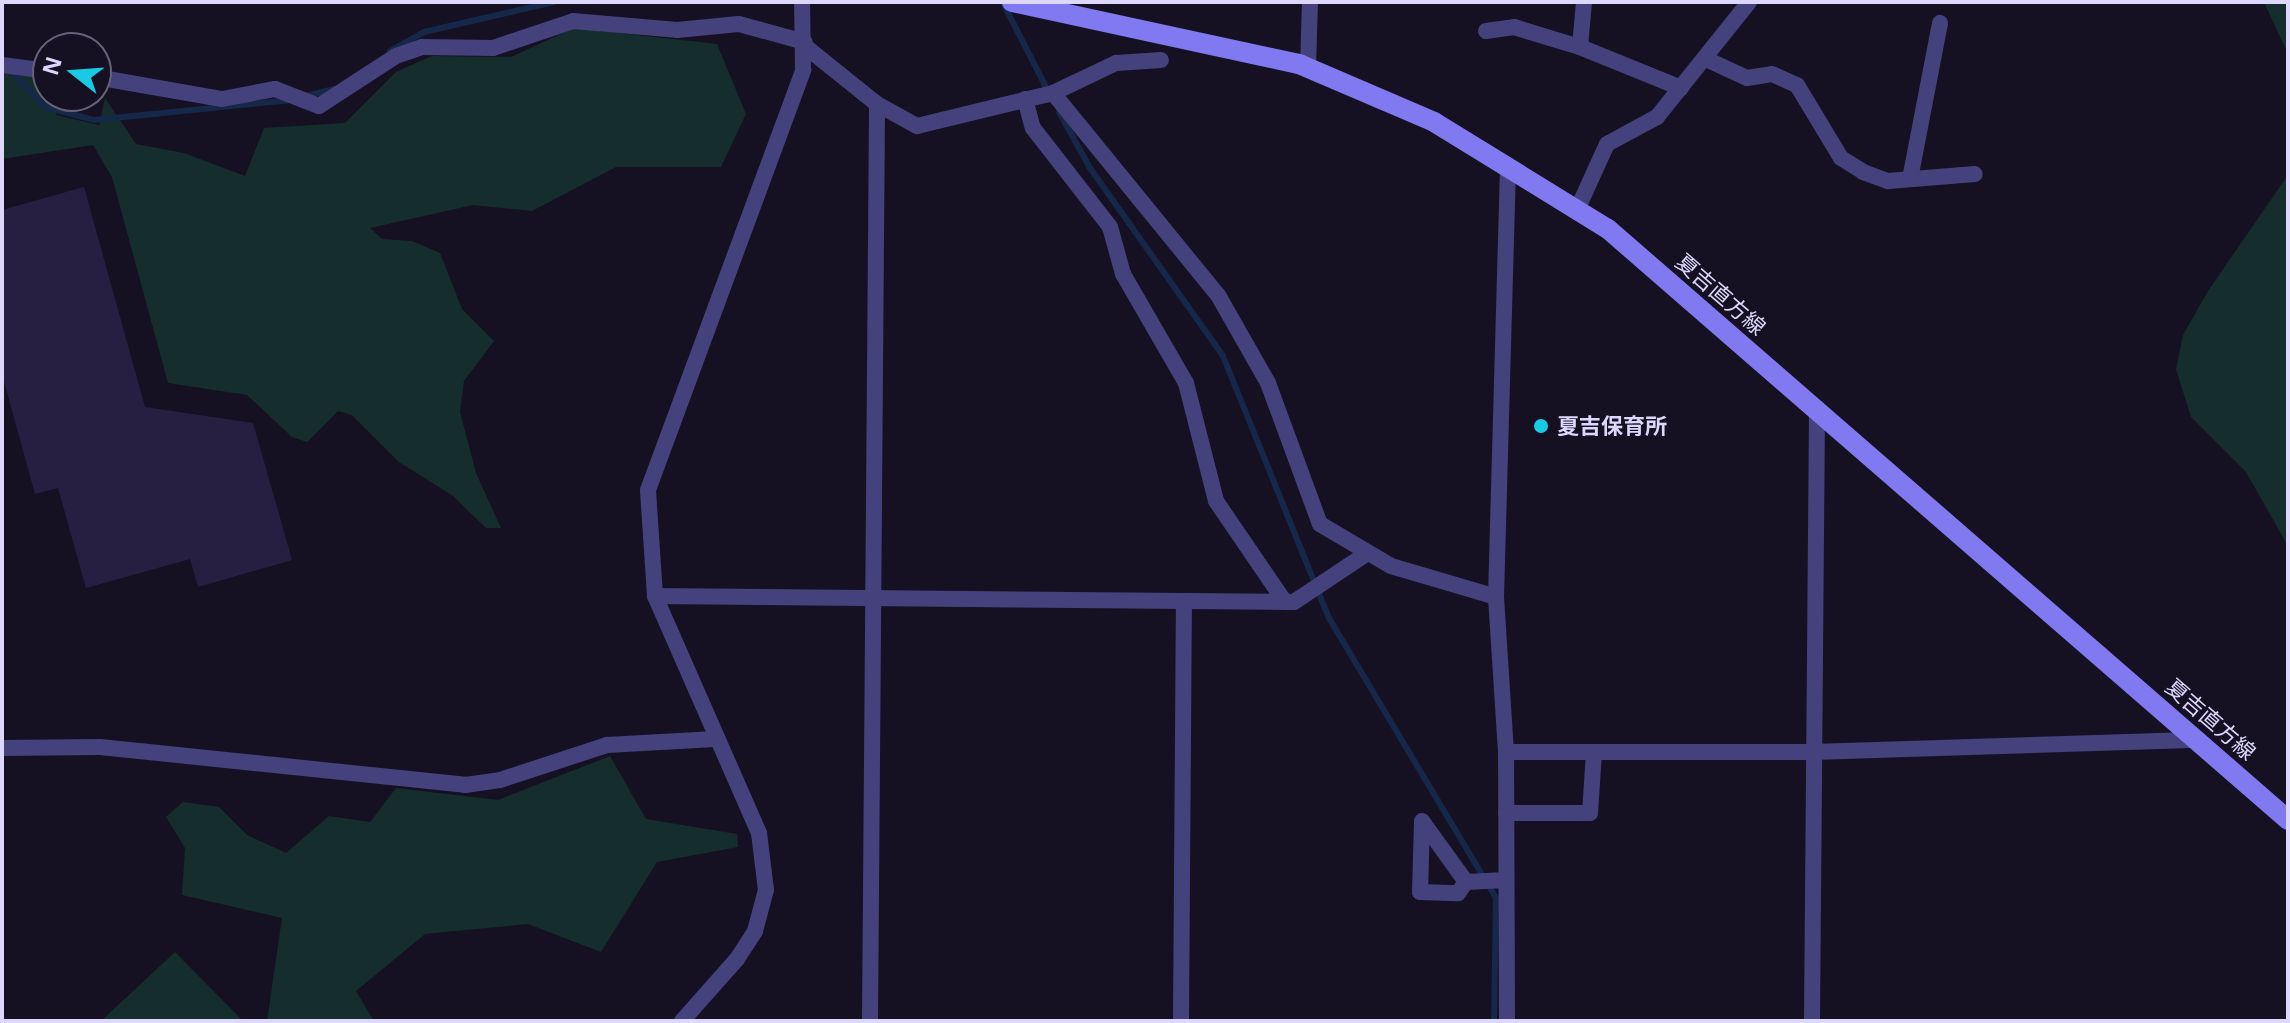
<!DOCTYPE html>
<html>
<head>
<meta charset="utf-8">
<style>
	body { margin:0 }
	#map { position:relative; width:2290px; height:1023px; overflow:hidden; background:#151123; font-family:"Open Sans","Noto Sans JP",sans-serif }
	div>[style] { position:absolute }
	.green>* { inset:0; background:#152d2d }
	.stream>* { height:6px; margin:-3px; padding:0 3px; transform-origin:3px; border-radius:3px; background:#162849 }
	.building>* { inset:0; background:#271f42 }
	.minor>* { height:16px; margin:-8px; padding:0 8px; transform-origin:8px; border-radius:8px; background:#45417d }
	.secondary>* { height:20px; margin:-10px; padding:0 10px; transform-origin:10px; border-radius:10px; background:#8079f0 }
	.dots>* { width:22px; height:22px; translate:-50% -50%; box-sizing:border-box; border:4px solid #151123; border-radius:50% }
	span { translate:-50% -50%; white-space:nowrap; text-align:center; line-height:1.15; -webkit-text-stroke:6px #151123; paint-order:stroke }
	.street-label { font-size:22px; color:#ddd8fb }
	.poi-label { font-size:22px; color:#ddd8fb; font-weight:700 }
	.left { translate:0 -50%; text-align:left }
	.frame { position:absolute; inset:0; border:4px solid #ddd8fb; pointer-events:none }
	.north { position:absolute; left:32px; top:32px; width:80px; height:80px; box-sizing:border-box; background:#151123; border:2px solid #656179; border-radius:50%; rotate:287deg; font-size:22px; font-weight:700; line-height:32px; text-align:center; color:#ddd8fb }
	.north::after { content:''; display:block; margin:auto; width:28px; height:36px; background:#19cae5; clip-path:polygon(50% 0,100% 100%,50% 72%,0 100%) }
</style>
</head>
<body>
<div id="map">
	<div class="green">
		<div style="clip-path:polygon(2264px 2px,2288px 2px,2288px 52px,2282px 41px)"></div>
		<div style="clip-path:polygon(574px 28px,717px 44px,746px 114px,721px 167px,616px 167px,532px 211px,473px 205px,370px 228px,382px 239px,412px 241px,440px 253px,462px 309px,494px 341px,464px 381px,460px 412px,476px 473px,501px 528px,486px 528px,453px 496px,399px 462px,352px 415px,338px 411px,307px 442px,292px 437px,247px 395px,168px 383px,112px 177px,93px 145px,2px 159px,2px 72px,48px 79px,48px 96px,58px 96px,56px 115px,99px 125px,105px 98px,136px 144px,184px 153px,245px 176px,264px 128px,345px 123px,396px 72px,432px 56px,511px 57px)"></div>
		<div style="clip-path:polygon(2288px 175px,2288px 546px,2246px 472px,2191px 417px,2176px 369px,2183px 335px,2208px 291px)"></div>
		<div style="clip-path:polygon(610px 756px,646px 819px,737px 834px,738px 847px,657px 862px,601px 952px,528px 924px,425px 934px,356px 991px,374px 1021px,267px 1021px,282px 918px,182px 895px,185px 848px,166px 817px,183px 802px,219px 807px,247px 835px,286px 853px,329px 816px,370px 822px,396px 788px,498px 800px)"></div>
		<div style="clip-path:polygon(175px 952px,243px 1021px,101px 1021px)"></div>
	</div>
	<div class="stream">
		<div style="left:1004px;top:5px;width:97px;rotate:62.9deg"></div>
		<div style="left:390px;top:51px;width:39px;rotate:-29deg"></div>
		<div style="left:424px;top:32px;width:133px;rotate:-13deg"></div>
		<div style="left:11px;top:71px;width:50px;rotate:46.6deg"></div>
		<div style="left:45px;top:107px;width:51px;rotate:14.9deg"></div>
		<div style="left:94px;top:120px;width:198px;rotate:-5.8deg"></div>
		<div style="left:306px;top:96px;width:29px;rotate:-14deg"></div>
		<div style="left:1059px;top:112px;width:64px;rotate:61deg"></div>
		<div style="left:1090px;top:168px;width:230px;rotate:54.7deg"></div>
		<div style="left:1223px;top:356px;width:283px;rotate:68deg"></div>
		<div style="left:1329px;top:618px;width:326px;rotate:59.2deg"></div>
		<div style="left:1496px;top:898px;width:123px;rotate:90.9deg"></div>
	</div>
	<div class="building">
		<div style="clip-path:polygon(84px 187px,145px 407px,253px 423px,292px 560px,198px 587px,190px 559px,86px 588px,58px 488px,35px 494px,2px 374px,2px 210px)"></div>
	</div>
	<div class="minor">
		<div style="left:1584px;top:2px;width:45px;rotate:95.1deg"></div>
		<div style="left:1580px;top:47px;width:109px;rotate:22.1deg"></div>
		<div style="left:1486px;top:31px;width:28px;rotate:-8deg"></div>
		<div style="left:1514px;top:27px;width:69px;rotate:16.9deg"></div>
		<div style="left:806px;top:47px;width:91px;rotate:38.8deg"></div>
		<div style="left:877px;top:104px;width:46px;rotate:28.8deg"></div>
		<div style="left:917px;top:126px;width:140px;rotate:-13.6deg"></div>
		<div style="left:1053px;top:93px;width:70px;rotate:-25.5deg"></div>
		<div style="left:1116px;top:63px;width:45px;rotate:-3.8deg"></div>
		<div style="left:1706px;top:59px;width:45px;rotate:24.9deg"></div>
		<div style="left:1747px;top:78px;width:25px;rotate:-9deg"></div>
		<div style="left:1772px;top:74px;width:27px;rotate:24deg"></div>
		<div style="left:1797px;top:85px;width:85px;rotate:58.9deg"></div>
		<div style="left:1841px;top:158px;width:26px;rotate:32deg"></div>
		<div style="left:1863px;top:172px;width:27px;rotate:20deg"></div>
		<div style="left:1888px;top:181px;width:87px;rotate:-4.6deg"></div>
		<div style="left:2px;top:65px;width:46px;rotate:7.4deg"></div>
		<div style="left:1308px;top:68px;width:66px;rotate:-88.3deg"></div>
		<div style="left:96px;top:77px;width:128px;rotate:9.9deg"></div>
		<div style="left:222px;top:99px;width:54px;rotate:-10.7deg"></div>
		<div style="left:275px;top:89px;width:47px;rotate:21.1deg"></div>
		<div style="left:319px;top:106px;width:92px;rotate:-33deg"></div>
		<div style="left:396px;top:56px;width:28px;rotate:-19deg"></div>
		<div style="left:422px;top:47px;width:71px;rotate:0.8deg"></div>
		<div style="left:493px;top:48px;width:84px;rotate:-18.6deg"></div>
		<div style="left:573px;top:21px;width:104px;rotate:4.9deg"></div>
		<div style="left:677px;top:30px;width:62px;rotate:-5.5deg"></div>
		<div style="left:739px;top:24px;width:68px;rotate:15.3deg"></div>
		<div style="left:1053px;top:93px;width:261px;rotate:50.8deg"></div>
		<div style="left:1218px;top:295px;width:101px;rotate:60.4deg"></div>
		<div style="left:1268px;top:383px;width:150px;rotate:69.8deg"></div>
		<div style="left:1320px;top:524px;width:82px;rotate:30.6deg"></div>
		<div style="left:1391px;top:566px;width:109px;rotate:16.4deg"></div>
		<div style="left:1025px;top:99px;width:30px;rotate:75deg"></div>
		<div style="left:1033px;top:128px;width:125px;rotate:52.1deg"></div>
		<div style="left:1110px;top:227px;width:49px;rotate:74.5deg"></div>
		<div style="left:1123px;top:274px;width:126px;rotate:60deg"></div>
		<div style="left:1186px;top:383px;width:122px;rotate:75.7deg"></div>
		<div style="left:1216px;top:501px;width:122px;rotate:55.7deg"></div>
		<div style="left:1910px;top:179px;width:159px;rotate:-79.1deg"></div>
		<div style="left:1577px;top:210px;width:72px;rotate:-65.6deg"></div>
		<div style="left:1607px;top:144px;width:57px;rotate:-28.4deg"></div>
		<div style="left:1657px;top:117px;width:147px;rotate:-51.3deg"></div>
		<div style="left:655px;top:596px;width:639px;rotate:0.54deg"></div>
		<div style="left:1294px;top:602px;width:87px;rotate:-33.7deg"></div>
		<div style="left:2px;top:748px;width:98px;rotate:-0.6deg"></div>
		<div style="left:100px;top:747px;width:367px;rotate:5.9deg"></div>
		<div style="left:465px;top:785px;width:35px;rotate:-8deg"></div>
		<div style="left:500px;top:780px;width:113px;rotate:-18.1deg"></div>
		<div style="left:607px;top:745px;width:108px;rotate:-3.2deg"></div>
		<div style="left:1506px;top:752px;width:306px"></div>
		<div style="left:1812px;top:752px;width:387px;rotate:-1.8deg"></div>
		<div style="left:1506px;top:813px;width:84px"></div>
		<div style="left:1590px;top:813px;width:61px;rotate:-86.2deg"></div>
		<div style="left:1466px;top:882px;width:75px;rotate:-125.8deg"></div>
		<div style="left:1422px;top:821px;width:71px;rotate:91.6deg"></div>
		<div style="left:1420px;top:892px;width:38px;rotate:2deg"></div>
		<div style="left:1458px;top:893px;width:14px;rotate:-54deg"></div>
		<div style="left:1466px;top:882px;width:40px;rotate:-2.9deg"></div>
		<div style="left:682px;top:1021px;width:83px;rotate:-48.4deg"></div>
		<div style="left:737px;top:959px;width:33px;rotate:-57deg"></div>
		<div style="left:755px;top:931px;width:42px;rotate:-75deg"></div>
		<div style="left:766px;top:890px;width:57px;rotate:-97deg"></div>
		<div style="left:759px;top:833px;width:259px;rotate:-113.7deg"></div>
		<div style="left:655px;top:596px;width:106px;rotate:-93.8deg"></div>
		<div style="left:648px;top:490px;width:448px;rotate:-69.7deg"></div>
		<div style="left:803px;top:70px;width:68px;rotate:-90.8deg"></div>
		<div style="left:870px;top:1021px;width:917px;rotate:-89.56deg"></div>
		<div style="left:1181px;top:1021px;width:418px;rotate:-89.6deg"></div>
		<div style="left:1507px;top:1021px;width:269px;rotate:-90.2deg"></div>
		<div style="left:1506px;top:752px;width:155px;rotate:-93.7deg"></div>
		<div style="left:1496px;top:597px;width:431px;rotate:-88.4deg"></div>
		<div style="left:1812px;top:1021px;width:613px;rotate:-89.53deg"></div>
	</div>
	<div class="secondary">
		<div style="left:1012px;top:2px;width:294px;rotate:12.2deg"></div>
		<div style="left:1299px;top:64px;width:147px;rotate:23.2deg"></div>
		<div style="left:1434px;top:122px;width:204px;rotate:31.6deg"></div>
		<div style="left:1608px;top:229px;width:901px;rotate:40.99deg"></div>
	</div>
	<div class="dots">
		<div style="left:1541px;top:426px;background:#19cae5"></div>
	</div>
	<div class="street-label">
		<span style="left:1721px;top:294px;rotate:41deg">夏吉直方線</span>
		<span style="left:2211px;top:719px;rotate:41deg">夏吉直方線</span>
	</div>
	<div class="poi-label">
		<span class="left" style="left:1557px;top:426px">夏吉保育所</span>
	</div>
	<div class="frame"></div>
	<div class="north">N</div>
</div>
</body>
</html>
